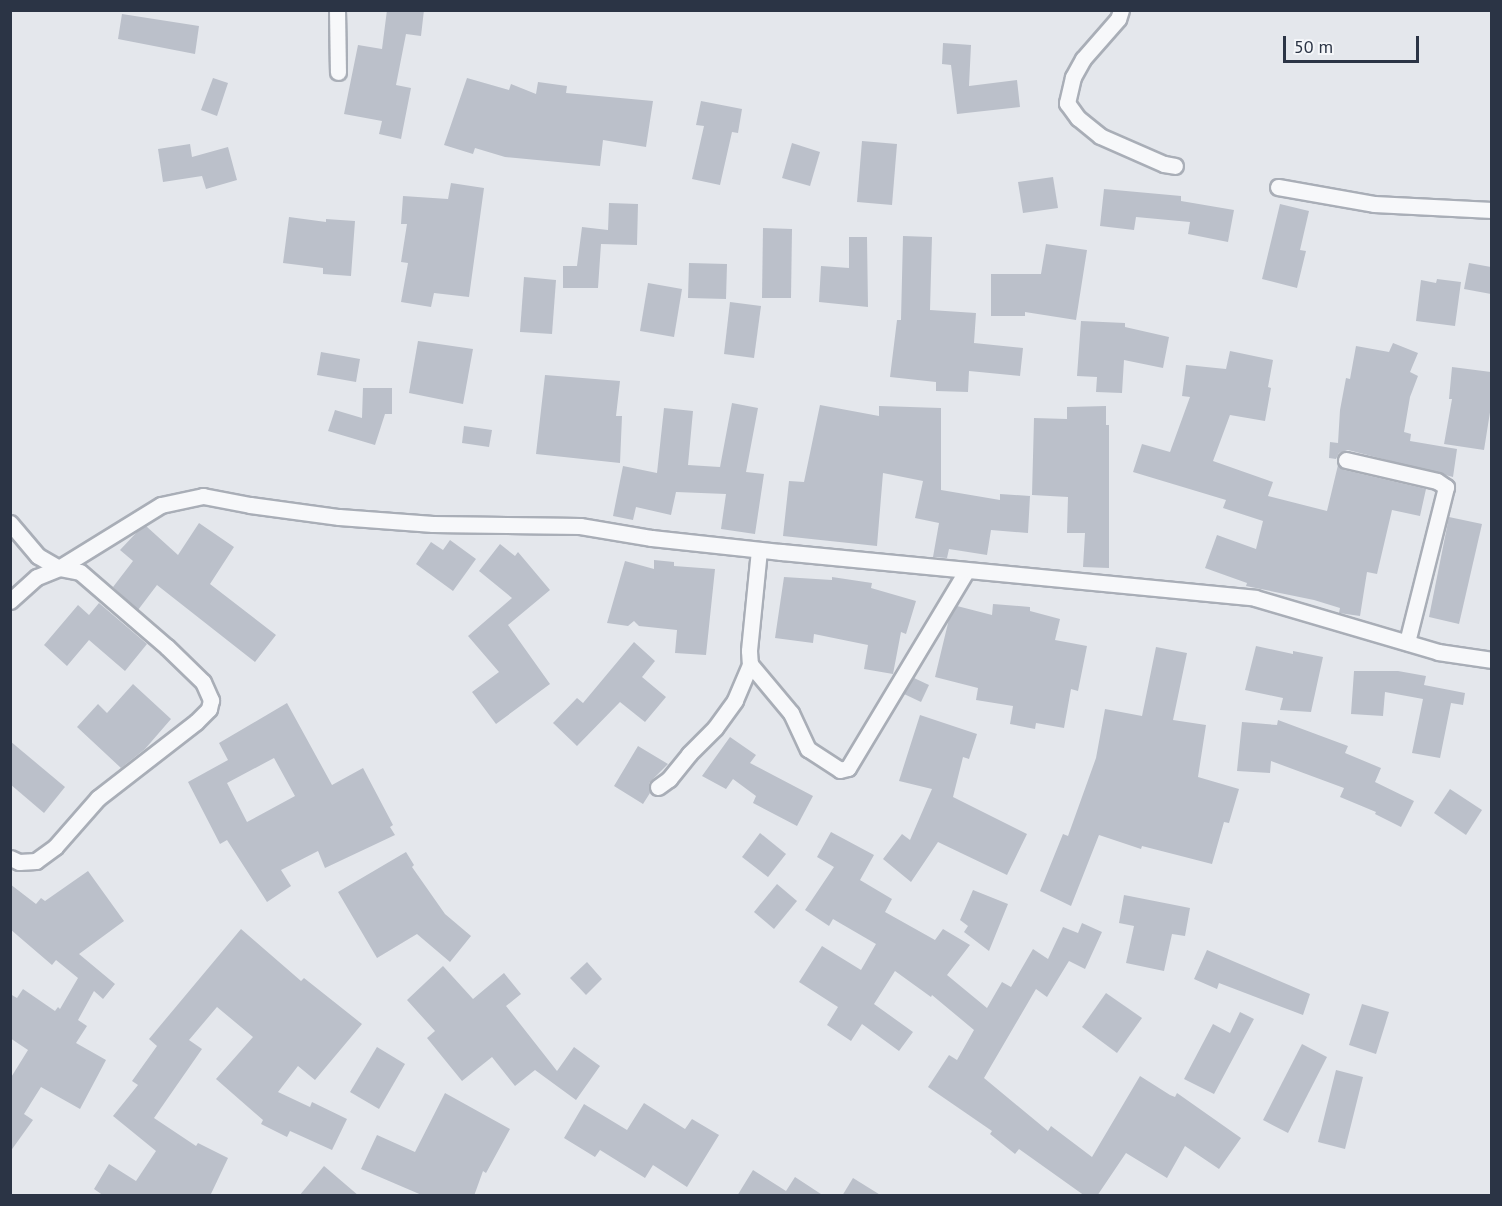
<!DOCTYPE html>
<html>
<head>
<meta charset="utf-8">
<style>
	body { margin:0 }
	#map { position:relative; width:1502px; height:1206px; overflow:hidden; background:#e4e7ec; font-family:"PT Sans",sans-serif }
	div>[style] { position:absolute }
	.building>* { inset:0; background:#bbc0ca }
	.roads { filter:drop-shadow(2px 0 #a9aeb7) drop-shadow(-2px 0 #a9aeb7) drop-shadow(0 2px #a9aeb7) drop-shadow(0 -2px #a9aeb7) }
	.street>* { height:15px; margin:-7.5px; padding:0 7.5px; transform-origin:7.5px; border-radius:7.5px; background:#f7f8fa }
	span { translate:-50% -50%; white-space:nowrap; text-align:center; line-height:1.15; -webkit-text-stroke:6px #f4f6f9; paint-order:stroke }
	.frame { position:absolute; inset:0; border:12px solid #2b3445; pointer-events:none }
	.scale { position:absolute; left:1283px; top:36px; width:136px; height:27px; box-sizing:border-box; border:3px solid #2b3445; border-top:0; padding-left:8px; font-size:18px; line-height:21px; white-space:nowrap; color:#2b3445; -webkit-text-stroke:4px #f4f6f9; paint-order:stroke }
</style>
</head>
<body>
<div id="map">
	<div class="building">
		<div style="clip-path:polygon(387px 10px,424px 10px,421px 36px,406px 34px,396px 85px,411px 88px,401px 139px,379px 134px,382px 121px,344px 114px,358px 45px,382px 49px)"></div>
		<div style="clip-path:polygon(122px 14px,199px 26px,195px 54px,118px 39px)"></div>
		<div style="clip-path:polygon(943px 43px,971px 45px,969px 86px,1017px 80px,1020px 107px,957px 114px,951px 65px,942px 64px)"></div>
		<div style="clip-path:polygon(213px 78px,228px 83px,217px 116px,201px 110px)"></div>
		<div style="clip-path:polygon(467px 78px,509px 90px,511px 84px,536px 94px,538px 82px,567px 86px,566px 93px,653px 101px,646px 147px,603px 140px,600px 166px,505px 157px,475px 148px,473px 154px,444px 145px)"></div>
		<div style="clip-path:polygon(701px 101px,742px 109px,738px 133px,732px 132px,720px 185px,692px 179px,704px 126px,696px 125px)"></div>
		<div style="clip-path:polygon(862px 141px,897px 144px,892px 205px,857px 202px)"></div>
		<div style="clip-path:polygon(792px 143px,820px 152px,810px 186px,782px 178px)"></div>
		<div style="clip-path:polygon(190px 144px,192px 157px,228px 147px,237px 180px,206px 189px,202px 176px,163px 182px,158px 149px)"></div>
		<div style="clip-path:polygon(1053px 177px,1058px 208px,1023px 213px,1018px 182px)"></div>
		<div style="clip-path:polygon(451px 183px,484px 188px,469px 297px,434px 293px,431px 307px,401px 302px,408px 263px,401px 262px,407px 224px,401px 224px,403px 196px,448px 199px)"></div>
		<div style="clip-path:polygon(1104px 189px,1181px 196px,1181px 201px,1234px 210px,1228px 242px,1188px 234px,1190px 222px,1136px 217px,1134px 230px,1100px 226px)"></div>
		<div style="clip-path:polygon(609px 203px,638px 204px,637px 245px,601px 244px,598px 288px,563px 288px,563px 266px,577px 266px,582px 227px,608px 230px)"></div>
		<div style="clip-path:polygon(1280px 204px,1309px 211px,1300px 250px,1306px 251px,1297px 288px,1262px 279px)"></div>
		<div style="clip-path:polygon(289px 217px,326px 222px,326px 219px,355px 221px,351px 276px,323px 274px,323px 268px,283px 263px)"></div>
		<div style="clip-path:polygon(763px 228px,792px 229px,791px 298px,762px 298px)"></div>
		<div style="clip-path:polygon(903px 236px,932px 237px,930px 310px,976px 313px,974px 343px,1023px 348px,1020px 376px,969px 371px,968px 392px,936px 391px,936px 382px,890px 377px,897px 320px,901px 320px)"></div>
		<div style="clip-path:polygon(849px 237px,867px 237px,868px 307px,819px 302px,821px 266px,849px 268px)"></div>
		<div style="clip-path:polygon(1046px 244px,1087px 250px,1076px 320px,1025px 312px,1025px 316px,991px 316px,991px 274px,1041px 274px)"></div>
		<div style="clip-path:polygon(689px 263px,727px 264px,726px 299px,688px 298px)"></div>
		<div style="clip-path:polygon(1469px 263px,1491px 267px,1491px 294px,1464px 289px)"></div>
		<div style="clip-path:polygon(524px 277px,556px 280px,552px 334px,520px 332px)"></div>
		<div style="clip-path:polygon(1437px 279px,1461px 282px,1455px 326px,1416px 321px,1421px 280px,1436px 283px)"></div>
		<div style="clip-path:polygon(648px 283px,682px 289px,674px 337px,640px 331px)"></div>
		<div style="clip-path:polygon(730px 302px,761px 306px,754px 358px,724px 354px)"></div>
		<div style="clip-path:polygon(1081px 321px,1125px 323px,1125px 327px,1169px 337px,1163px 368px,1124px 360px,1122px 393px,1096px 392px,1097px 377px,1077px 376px)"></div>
		<div style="clip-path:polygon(418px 341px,473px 349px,463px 404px,409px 393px)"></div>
		<div style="clip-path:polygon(1393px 343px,1418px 353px,1410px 372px,1418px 376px,1410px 397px,1404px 432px,1411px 434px,1410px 441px,1457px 449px,1453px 477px,1348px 450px,1339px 453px,1336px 459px,1329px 458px,1330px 442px,1338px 443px,1340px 410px,1346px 378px,1350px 379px,1356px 346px,1389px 352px)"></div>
		<div style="clip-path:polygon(1230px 351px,1273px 360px,1268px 387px,1271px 388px,1265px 421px,1230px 415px,1213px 461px,1273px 482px,1268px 496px,1327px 511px,1338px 465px,1344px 470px,1426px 489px,1420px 516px,1392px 510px,1377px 574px,1367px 572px,1360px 616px,1339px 613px,1340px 608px,1314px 600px,1246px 586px,1247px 583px,1205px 568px,1217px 535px,1256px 549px,1263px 521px,1223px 508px,1226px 500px,1133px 472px,1142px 444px,1170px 452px,1190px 397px,1182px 396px,1186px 365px,1226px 369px)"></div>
		<div style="clip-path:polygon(321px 352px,360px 359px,356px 382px,317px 375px)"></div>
		<div style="clip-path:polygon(1452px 367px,1491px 372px,1491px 406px,1484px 450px,1444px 444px,1452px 399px,1449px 399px)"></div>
		<div style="clip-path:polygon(545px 375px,620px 381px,616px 416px,622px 416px,620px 463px,536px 454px)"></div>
		<div style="clip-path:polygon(363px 388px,392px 388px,392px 414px,385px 414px,375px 445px,328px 431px,335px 410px,362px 418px)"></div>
		<div style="clip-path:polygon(732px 403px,758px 408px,746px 472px,764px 474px,755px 534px,721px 529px,726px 494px,676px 492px,671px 515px,636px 507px,633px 520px,613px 516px,623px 466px,657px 473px,664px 408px,693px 411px,688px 465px,720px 467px)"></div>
		<div style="clip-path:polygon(820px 405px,879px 416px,879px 406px,941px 408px,941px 490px,1000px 500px,1000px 494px,1030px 496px,1028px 533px,991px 530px,987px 555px,949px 549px,947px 558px,933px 557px,939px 523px,915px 518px,923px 481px,883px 473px,877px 546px,783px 536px,789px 481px,804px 482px)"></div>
		<div style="clip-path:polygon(1106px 406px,1106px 425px,1109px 425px,1109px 568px,1083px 567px,1085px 533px,1067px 533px,1068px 497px,1032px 495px,1034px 418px,1067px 419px,1067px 407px)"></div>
		<div style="clip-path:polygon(464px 426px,492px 430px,489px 447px,462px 443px)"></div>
		<div style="clip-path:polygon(1449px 517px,1482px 524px,1459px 624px,1429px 617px)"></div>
		<div style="clip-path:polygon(199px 523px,234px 547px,210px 584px,276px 635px,255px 662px,157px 585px,138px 610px,113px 587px,133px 561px,120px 550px,137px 532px,146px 526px,178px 555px)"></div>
		<div style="clip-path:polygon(450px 540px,476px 559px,453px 591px,416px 564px,431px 542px,443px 550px)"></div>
		<div style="clip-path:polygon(500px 544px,515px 556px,518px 552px,550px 590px,508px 625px,550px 684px,496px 724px,472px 692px,499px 672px,468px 636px,512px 598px,479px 571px)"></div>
		<div style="clip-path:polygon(654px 560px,674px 562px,674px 566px,715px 569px,706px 655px,675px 653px,677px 630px,639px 626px,634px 621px,628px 626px,607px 623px,625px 561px,654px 569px)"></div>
		<div style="clip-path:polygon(784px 577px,832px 580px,832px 577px,872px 583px,871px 588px,916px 601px,906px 634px,901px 632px,893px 674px,864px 669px,868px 645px,814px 634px,813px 643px,775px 638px)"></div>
		<div style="clip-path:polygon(99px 603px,147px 644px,125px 671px,89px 640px,67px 666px,44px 645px,78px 605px,89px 615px)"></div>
		<div style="clip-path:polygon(993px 604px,1030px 607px,1030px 611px,1060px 619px,1055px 640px,1087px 646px,1078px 691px,1071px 689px,1064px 728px,1036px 723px,1035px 729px,1010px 724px,1013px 706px,976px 700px,978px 688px,935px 677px,949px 619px,957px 606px,992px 615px)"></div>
		<div style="clip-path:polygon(634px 642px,655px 661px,642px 677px,666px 697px,645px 722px,620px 702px,577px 746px,553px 723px,577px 698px,583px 703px)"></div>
		<div style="clip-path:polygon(1256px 646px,1293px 654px,1293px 651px,1323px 657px,1311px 712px,1280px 710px,1283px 698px,1245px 690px)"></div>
		<div style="clip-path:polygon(1156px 647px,1187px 653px,1173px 720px,1206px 725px,1198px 777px,1239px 789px,1229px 823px,1224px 822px,1212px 864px,1142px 846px,1141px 849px,1099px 835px,1071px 906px,1040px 891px,1063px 834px,1068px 836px,1096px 758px,1105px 709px,1142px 716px)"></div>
		<div style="clip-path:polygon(1354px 671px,1398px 671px,1426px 676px,1424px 685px,1465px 693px,1463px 705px,1451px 703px,1440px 758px,1412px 753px,1423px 699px,1385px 692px,1383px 716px,1351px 714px)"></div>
		<div style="clip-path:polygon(914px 678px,929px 685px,921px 702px,904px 694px)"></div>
		<div style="clip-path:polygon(133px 684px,171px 719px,145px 749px,121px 768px,77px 727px,98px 704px,107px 713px)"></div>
		<div style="clip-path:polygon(evenodd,287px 703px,332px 785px,363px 768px,393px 825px,390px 827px,395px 835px,325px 868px,318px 851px,281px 870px,291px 886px,267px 902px,227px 840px,220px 844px,188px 782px,228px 760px,219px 743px,287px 703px,274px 758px,295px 796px,247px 822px,227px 783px,274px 758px)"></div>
		<div style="clip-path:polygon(920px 715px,977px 734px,969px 759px,963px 757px,953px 797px,1027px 834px,1007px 875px,938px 842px,911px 882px,883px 859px,902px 834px,910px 840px,932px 789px,899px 781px)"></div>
		<div style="clip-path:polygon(1278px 720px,1348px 746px,1345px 753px,1381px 768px,1375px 782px,1414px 801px,1401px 827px,1375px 814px,1376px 812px,1340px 797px,1344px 788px,1271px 761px,1270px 773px,1237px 771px,1242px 722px,1277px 725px)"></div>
		<div style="clip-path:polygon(730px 737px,756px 755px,750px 763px,813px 796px,797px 826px,753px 803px,756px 796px,733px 779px,726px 789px,702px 776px)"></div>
		<div style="clip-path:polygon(10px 741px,65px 787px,44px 813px,10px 784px)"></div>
		<div style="clip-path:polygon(638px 746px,668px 764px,649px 783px,650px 793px,643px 804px,614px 786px)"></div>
		<div style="clip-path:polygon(1450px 789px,1482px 810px,1466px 835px,1434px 813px)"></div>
		<div style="clip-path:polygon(831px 832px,874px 855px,860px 880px,892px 899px,885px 912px,935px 940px,943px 929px,970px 945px,947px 975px,987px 1008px,1002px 982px,1011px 987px,1033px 949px,1048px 959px,1063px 927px,1078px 933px,1082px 923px,1102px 932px,1085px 969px,1069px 961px,1047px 997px,1036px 989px,984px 1078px,1048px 1131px,1051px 1126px,1092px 1157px,1140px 1076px,1170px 1095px,1175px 1097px,1177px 1093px,1241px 1138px,1219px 1169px,1185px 1146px,1167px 1178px,1126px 1153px,1097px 1196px,1085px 1196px,1019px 1149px,1015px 1154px,990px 1134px,992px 1131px,928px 1087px,949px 1055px,957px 1060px,974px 1030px,932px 995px,931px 997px,895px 971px,874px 1004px,913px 1032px,899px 1051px,862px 1024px,851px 1041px,827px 1025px,838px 1007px,799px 982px,822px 946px,861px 970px,876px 944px,833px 919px,829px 926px,805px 910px,834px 867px,817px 857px)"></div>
		<div style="clip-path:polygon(760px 833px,786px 854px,768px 877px,742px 857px)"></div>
		<div style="clip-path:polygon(406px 852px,414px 865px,412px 867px,445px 914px,471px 936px,450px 962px,417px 934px,377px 958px,338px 892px)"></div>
		<div style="clip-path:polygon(88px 871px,124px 921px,79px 954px,115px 984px,103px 999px,94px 991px,78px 1020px,87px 1026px,76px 1043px,106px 1060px,80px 1109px,41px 1087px,24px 1114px,33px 1120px,10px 1152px,10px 1079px,28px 1050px,10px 1038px,10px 994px,17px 998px,23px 989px,55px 1011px,58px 1007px,60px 1009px,78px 978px,56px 960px,52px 965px,10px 929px,10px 884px,36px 904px,41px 898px,45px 901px)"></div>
		<div style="clip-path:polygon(777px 884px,797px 901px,774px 929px,754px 912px)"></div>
		<div style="clip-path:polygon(973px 890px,1008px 904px,989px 951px,964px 932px,968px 926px,960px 920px)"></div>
		<div style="clip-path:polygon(1124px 895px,1190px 908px,1185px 936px,1172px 934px,1164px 971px,1126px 963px,1134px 926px,1119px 923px)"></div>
		<div style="clip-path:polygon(241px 929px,301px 981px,304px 978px,362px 1024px,315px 1080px,298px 1066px,278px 1092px,310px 1107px,312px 1102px,347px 1119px,332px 1150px,290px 1131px,287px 1137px,261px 1124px,263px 1120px,216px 1079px,253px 1037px,217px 1007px,189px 1040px,202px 1049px,154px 1118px,196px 1146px,198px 1143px,228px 1158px,210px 1196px,104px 1196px,94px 1189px,109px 1164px,136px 1181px,156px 1151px,113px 1116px,138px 1085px,132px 1081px,157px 1046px,149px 1039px)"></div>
		<div style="clip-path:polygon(1207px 950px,1310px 994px,1303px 1015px,1219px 983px,1217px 989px,1194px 979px)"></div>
		<div style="clip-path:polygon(587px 962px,602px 979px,586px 995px,570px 978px)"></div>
		<div style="clip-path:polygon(443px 966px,473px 999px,504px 973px,521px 994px,506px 1006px,557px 1071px,574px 1047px,600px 1066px,576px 1100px,535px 1070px,515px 1086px,492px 1057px,462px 1081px,427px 1038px,435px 1031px,407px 1000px)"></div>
		<div style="clip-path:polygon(1106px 993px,1142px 1018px,1117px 1053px,1082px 1027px)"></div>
		<div style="clip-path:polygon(1362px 1004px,1389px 1012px,1376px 1054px,1349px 1045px)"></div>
		<div style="clip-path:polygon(1240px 1012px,1254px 1019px,1214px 1094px,1184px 1079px,1213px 1024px,1230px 1033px)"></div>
		<div style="clip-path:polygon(1302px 1044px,1327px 1057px,1288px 1133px,1263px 1120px)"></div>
		<div style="clip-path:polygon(377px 1047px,405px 1064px,379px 1109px,350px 1092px)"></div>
		<div style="clip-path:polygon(1336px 1070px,1363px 1077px,1345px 1149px,1318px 1142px)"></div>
		<div style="clip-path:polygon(445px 1093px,510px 1129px,486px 1173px,483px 1171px,474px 1196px,424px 1196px,361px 1169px,377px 1135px,415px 1152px)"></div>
		<div style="clip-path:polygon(644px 1103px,685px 1129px,692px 1119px,719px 1135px,687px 1187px,653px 1165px,645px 1178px,600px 1150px,595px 1157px,564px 1138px,584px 1104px,627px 1130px)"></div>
		<div style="clip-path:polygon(324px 1166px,359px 1196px,299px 1196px)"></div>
		<div style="clip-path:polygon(753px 1170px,786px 1191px,795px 1177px,824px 1196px,737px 1196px)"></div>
		<div style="clip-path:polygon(853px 1178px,882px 1196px,842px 1196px)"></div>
	</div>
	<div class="roads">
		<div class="street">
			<div style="left:337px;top:10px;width:62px;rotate:89.1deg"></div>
			<div style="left:1121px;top:10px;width:9px;rotate:108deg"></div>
			<div style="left:1118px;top:19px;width:53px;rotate:131.2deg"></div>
			<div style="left:1083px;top:59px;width:21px;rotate:119deg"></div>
			<div style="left:1073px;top:77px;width:27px;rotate:103deg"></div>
			<div style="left:1067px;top:103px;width:19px;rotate:54deg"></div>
			<div style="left:1078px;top:118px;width:28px;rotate:39deg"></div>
			<div style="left:1100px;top:136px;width:70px;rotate:23.6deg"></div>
			<div style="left:1164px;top:164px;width:11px;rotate:10deg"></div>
			<div style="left:1278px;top:187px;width:97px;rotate:10deg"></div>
			<div style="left:1374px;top:204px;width:118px;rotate:2.9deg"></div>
			<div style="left:1346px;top:460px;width:93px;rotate:13deg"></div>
			<div style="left:1437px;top:481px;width:11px;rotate:34deg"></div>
			<div style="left:1446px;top:487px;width:160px;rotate:104.1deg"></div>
			<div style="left:10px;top:523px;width:43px;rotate:49.7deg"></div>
			<div style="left:38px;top:556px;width:24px;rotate:30deg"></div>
			<div style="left:59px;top:568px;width:21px;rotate:11deg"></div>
			<div style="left:80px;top:572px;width:115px;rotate:40.8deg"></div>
			<div style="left:167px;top:647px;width:50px;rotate:44.2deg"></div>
			<div style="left:203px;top:682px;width:20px;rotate:66deg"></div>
			<div style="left:211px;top:700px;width:9px;rotate:103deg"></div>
			<div style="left:209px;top:709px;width:18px;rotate:135deg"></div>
			<div style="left:196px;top:722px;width:124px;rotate:142.2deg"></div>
			<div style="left:98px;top:798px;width:65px;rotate:131.3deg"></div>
			<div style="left:55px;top:847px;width:24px;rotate:144deg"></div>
			<div style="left:36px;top:861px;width:17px;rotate:177deg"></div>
			<div style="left:19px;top:862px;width:10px;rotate:-156deg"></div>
			<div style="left:759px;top:550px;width:101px;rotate:95.7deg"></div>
			<div style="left:749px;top:651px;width:13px;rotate:86deg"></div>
			<div style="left:750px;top:664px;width:64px;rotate:50.1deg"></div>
			<div style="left:791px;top:713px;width:40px;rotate:65deg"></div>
			<div style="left:808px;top:749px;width:38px;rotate:33deg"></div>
			<div style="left:840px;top:770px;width:8px;rotate:-14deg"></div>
			<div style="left:848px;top:768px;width:229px;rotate:-59deg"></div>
			<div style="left:10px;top:601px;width:36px;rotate:-42deg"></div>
			<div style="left:37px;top:577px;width:24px;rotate:-22deg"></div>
			<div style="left:59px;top:568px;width:120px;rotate:-31.7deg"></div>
			<div style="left:161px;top:505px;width:43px;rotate:-12.1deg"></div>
			<div style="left:203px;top:496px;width:48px;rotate:10.8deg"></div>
			<div style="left:250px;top:505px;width:90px;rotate:7.7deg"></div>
			<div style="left:339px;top:517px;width:94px;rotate:4.3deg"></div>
			<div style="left:433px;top:524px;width:147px;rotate:0.8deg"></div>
			<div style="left:580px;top:526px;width:73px;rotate:9.5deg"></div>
			<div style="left:652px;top:538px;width:130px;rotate:6.2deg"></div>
			<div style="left:781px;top:552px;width:476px;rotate:5.5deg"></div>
			<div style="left:1255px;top:598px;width:191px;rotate:16.4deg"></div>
			<div style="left:1438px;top:652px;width:55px;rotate:8.4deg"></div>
			<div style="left:658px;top:787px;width:14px;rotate:-36deg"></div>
			<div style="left:669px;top:779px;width:32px;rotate:-51deg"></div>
			<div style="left:689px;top:754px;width:37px;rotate:-45deg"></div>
			<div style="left:715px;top:728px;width:34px;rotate:-54deg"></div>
			<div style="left:735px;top:700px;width:39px;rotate:-67deg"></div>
		</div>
	</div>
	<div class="frame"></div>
	<div class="scale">50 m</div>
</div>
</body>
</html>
